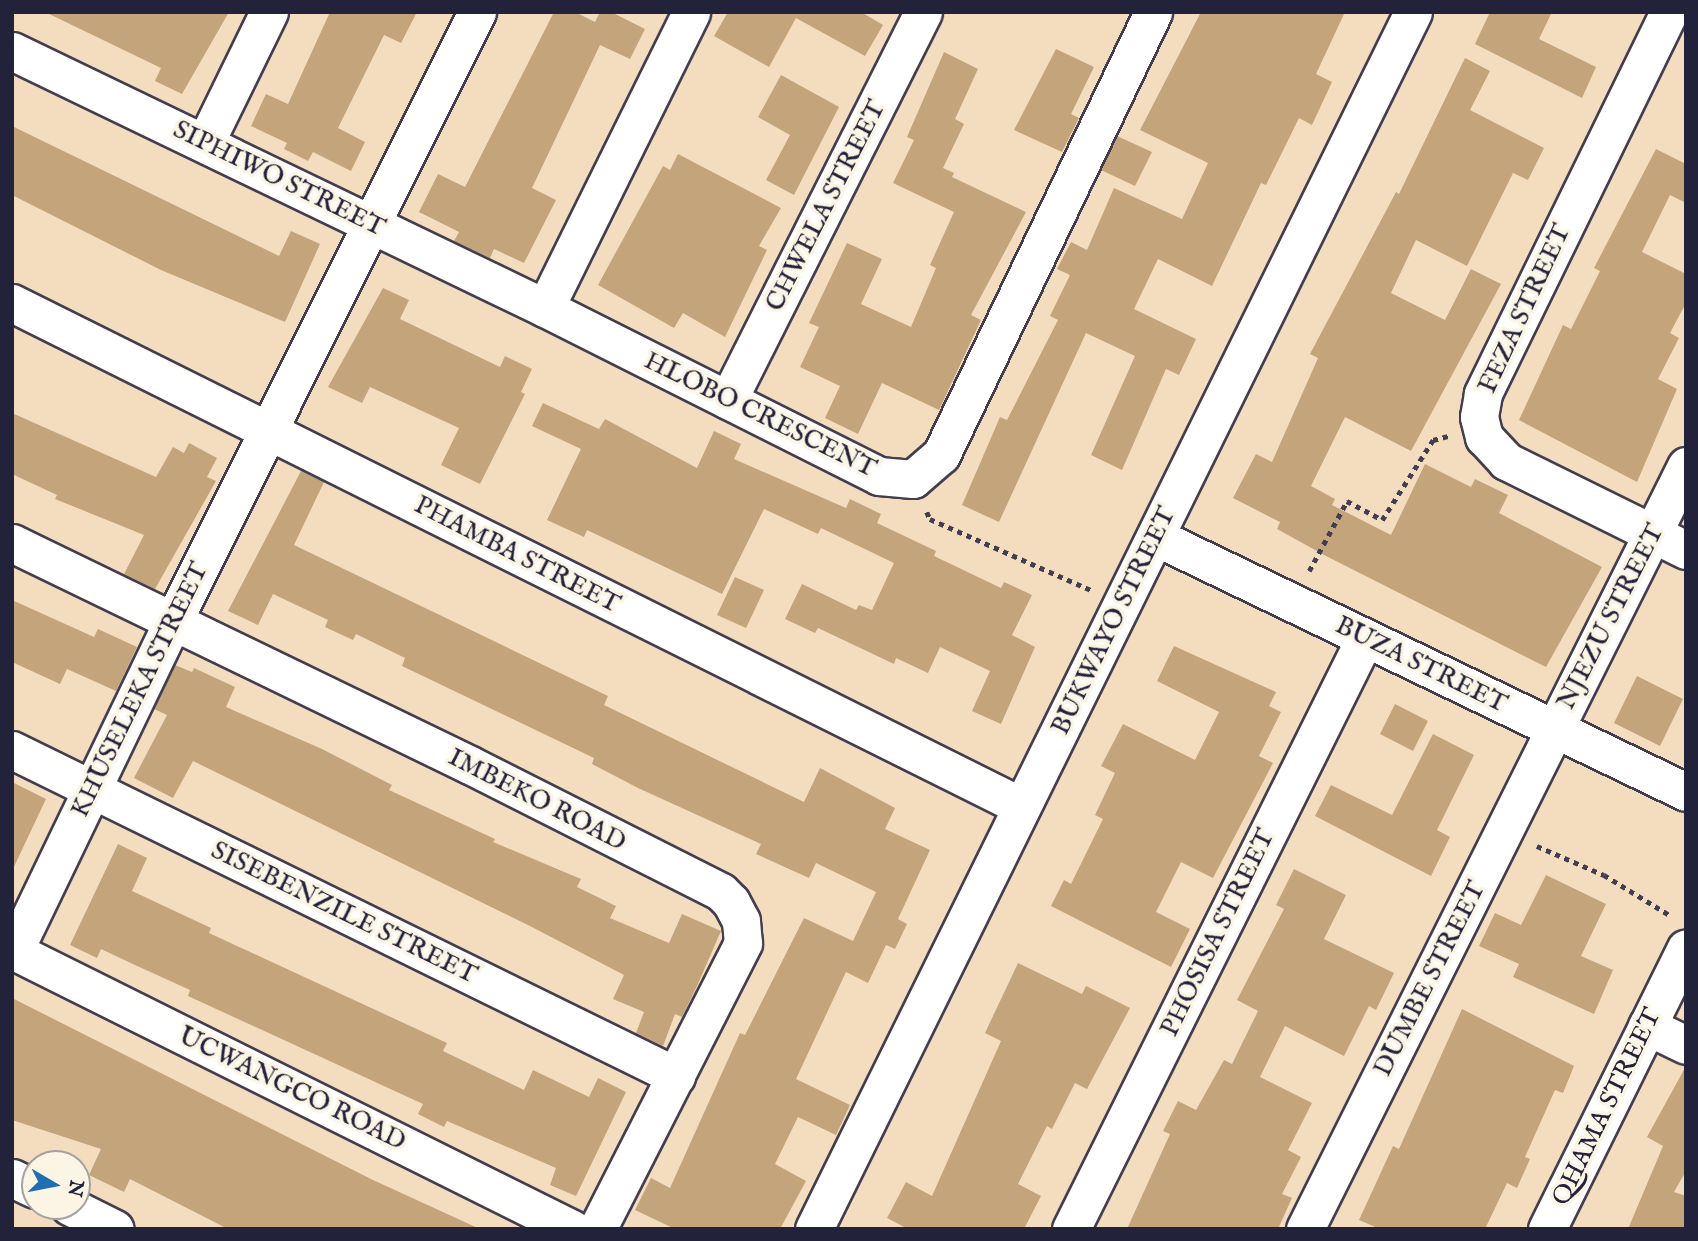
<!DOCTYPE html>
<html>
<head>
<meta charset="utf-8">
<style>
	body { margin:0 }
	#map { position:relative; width:1698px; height:1241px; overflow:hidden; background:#f4ddbe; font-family:"IM FELL English",serif }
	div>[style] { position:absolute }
	.building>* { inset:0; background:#c4a47b }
	.path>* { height:4.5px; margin-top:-2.25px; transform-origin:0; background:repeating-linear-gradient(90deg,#423e4f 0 5px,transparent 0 10px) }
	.roads { filter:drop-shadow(2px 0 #423e4f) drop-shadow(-2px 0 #423e4f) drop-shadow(0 2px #423e4f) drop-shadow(0 -2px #423e4f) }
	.street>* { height:37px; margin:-18.5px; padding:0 18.5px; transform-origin:18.5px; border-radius:18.5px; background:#fff }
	span { translate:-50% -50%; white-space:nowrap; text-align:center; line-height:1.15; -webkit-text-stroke:7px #fcf5e5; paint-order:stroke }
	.street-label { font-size:26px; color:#22223b }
	.frame { position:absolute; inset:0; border:14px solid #22223b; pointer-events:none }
	.north { position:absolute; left:21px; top:1150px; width:70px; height:70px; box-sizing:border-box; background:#fcf5e5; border:2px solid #a5a1a1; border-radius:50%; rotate:100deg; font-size:19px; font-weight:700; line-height:28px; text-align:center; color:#22223b }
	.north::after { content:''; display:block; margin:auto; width:24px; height:32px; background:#1f6fb2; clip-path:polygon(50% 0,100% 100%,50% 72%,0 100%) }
</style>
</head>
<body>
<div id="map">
	<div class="building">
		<div style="clip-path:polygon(45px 12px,229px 12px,182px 94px,155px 81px,161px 68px)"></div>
		<div style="clip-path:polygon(330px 12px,417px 12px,401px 43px,384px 35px,338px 128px,365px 142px,351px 171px,313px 152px,308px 161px,284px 149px,287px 143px,251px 126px,266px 94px,288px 104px)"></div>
		<div style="clip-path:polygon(554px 12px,575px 12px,595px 22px,600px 12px,611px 12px,645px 29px,630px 59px,600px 45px,532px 188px,556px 200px,524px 263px,494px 249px,490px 258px,454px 241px,459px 232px,419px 212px,438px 174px,465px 187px)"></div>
		<div style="clip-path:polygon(728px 12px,861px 12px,883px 25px,865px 56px,796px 18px,769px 67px,714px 36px)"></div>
		<div style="clip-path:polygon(1201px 12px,1345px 12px,1316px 74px,1332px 82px,1312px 125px,1299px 118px,1266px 185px,1261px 183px,1212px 286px,1158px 259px,1134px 309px,1196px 339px,1179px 375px,1166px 369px,1122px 470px,1091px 455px,1135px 356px,1086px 333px,999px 522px,962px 505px,1000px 417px,1007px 420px,1058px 320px,1050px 316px,1070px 275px,1057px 269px,1071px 242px,1087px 250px,1114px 188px,1182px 219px,1208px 163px,1140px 130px)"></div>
		<div style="clip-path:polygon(1490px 12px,1552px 12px,1539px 39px,1596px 67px,1582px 98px,1475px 44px)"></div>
		<div style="clip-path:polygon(1056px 49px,1094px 67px,1071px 114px,1079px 118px,1062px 152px,1014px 130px)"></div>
		<div style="clip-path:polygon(944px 52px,978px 69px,955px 119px,964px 124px,943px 168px,954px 173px,952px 177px,1026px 212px,971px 315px,981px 320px,939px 410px,882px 383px,858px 434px,825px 418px,840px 386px,800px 367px,819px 327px,809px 323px,847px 243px,882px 259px,861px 304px,911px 327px,936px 268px,930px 265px,954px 212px,893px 183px,914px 140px,907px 137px)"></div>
		<div style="clip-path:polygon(1465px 58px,1490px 71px,1470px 110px,1544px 148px,1528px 180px,1513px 173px,1467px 266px,1416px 240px,1391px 293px,1445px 320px,1471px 269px,1501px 284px,1411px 451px,1345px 417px,1311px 486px,1335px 499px,1332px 505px,1391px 535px,1425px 464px,1471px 487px,1475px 479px,1508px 495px,1499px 513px,1602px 567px,1546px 667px,1326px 556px,1277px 529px,1280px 522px,1233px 498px,1256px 454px,1272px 462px,1318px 358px,1310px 354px,1396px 192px,1399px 194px)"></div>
		<div style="clip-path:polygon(781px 75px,839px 107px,794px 195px,766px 180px,790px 135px,758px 117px)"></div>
		<div style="clip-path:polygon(12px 126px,279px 256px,291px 231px,320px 244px,285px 322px,161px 270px,12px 195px)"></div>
		<div style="clip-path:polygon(1117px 136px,1152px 152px,1135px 186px,1101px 170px)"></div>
		<div style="clip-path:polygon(1656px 149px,1686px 164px,1686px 203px,1670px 195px,1642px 252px,1686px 274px,1686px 303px,1670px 333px,1679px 338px,1658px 379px,1677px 389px,1637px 482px,1519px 420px,1563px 325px,1571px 329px,1600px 271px,1594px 268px)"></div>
		<div style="clip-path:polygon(678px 154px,781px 208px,759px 246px,767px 250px,725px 337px,683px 313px,674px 328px,598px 285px,663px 166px,670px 170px)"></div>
		<div style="clip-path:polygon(383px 288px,409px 300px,400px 319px,500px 367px,505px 356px,532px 369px,521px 392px,525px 394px,480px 484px,441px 465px,459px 428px,370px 387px,362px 403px,328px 387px)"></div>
		<div style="clip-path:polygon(543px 403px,599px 429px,605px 419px,697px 468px,714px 431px,741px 444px,734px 459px,846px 508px,850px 499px,881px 514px,877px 523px,936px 551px,934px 556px,1001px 588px,1004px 582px,1032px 595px,1012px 635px,1035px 647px,1001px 724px,972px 711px,990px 671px,940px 647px,928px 673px,896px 658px,894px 664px,818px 628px,815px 633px,785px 619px,802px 584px,856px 610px,859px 605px,872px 610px,894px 563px,821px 528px,818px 534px,764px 509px,722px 594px,587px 530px,584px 537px,547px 520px,581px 449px,532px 426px)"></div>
		<div style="clip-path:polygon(12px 413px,156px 477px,173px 447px,184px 453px,189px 443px,217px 458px,207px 477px,216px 481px,155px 589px,124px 574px,144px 535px,55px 499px,57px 495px,12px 474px)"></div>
		<div style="clip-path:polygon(301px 471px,324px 482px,294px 545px,608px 696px,604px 705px,804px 802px,820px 768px,895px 808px,885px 829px,930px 850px,898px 919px,907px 924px,895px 949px,886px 945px,868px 983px,846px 972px,796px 1079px,850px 1105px,836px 1135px,798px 1117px,775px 1164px,806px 1181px,780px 1229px,675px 1229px,635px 1210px,651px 1178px,670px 1188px,740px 1033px,745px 1035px,804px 918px,853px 941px,876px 892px,816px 863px,809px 878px,756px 854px,761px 844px,638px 788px,592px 764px,594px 758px,402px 666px,405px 658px,356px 634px,353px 640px,325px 627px,328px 620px,273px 594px,258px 625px,228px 611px)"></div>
		<div style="clip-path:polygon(735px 577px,764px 590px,746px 628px,717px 615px)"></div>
		<div style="clip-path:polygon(12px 600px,94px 637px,98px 629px,137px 647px,116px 691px,67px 669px,60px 684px,12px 662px)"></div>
		<div style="clip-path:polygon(1174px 646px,1276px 692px,1269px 706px,1281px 712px,1259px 756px,1273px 763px,1213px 878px,1181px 862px,1156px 912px,1190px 929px,1171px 967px,1051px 906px,1064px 880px,1071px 884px,1103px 819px,1095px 815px,1115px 773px,1101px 766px,1123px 724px,1195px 760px,1219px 712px,1157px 681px)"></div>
		<div style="clip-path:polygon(175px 665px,192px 672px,194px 668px,235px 687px,226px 707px,322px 749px,392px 785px,389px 790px,495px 839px,493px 842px,581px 879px,577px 887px,616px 906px,610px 918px,669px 943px,682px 914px,721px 931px,697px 986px,682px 1017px,675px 1014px,663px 1046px,636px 1033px,644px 1012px,613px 999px,624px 975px,528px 925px,193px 761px,173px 798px,134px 778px,167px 715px,154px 709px)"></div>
		<div style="clip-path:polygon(1637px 676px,1683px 699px,1660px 746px,1614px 723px)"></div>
		<div style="clip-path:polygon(1395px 704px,1428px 721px,1413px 751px,1380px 734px)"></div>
		<div style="clip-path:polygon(1433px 734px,1474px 755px,1437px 830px,1450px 837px,1431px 876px,1315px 816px,1331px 785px,1392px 815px)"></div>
		<div style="clip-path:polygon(12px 782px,46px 799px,12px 871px)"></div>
		<div style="clip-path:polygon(118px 844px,147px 858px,132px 891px,211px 928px,209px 933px,447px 1043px,443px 1051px,524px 1090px,533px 1070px,589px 1097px,598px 1078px,626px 1092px,576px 1196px,550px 1185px,556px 1168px,447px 1121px,444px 1127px,418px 1114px,423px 1104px,188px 996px,190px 990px,135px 965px,101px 949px,97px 958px,70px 945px)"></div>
		<div style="clip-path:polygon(1294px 869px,1346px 895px,1324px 939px,1394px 973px,1376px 1010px,1369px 1006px,1344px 1056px,1285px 1026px,1260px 1077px,1312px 1103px,1288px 1150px,1301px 1157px,1282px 1194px,1292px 1198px,1278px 1229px,1127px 1229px,1170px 1134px,1163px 1131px,1178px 1101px,1196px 1110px,1224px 1060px,1232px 1064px,1258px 1011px,1237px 1000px,1284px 909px,1276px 905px)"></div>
		<div style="clip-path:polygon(1546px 875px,1606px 904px,1581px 956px,1613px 970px,1594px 1014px,1513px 977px,1519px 964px,1479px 946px,1495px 913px,1521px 925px)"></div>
		<div style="clip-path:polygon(1018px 963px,1082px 994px,1086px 986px,1130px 1008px,1087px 1089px,1075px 1083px,1052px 1129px,1047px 1126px,1018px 1184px,1041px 1196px,1024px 1229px,908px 1229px,887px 1218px,906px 1182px,932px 1196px,1001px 1041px,985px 1033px)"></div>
		<div style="clip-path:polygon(12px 998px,373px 1180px,480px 1229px,228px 1229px,130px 1179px,124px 1192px,89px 1175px,101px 1149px,12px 1120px)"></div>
		<div style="clip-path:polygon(1462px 1009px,1574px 1066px,1563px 1093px,1555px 1090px,1525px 1157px,1530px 1159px,1517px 1188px,1507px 1183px,1485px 1229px,1380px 1229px,1359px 1220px,1393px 1146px,1399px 1149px)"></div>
		<div style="clip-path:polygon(1686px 1066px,1686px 1171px,1674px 1192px,1686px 1196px,1686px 1229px,1628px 1229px,1663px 1146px,1647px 1137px)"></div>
	</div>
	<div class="path">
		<div style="left:927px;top:512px;width:8px;rotate:67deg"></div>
		<div style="left:930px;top:519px;width:176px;rotate:23.8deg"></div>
		<div style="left:1309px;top:571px;width:80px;rotate:-61.5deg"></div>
		<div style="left:1347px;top:501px;width:40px;rotate:28deg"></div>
		<div style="left:1382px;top:520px;width:95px;rotate:-57.5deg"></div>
		<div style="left:1433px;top:440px;width:16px;rotate:-15deg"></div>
		<div style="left:1537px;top:846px;width:73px;rotate:23.4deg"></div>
		<div style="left:1604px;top:875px;width:79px;rotate:31.5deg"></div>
	</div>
	<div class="roads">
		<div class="street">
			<div style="left:1669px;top:12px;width:425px;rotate:116deg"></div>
			<div style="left:1483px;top:394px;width:23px;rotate:100deg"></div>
			<div style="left:1479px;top:417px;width:21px;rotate:76deg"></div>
			<div style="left:1484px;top:437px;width:33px;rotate:47deg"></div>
			<div style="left:1506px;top:461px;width:201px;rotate:26.3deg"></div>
			<div style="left:12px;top:51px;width:592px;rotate:25.74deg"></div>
			<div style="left:545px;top:308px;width:374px;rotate:26.7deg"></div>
			<div style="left:879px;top:476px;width:34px;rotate:5deg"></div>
			<div style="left:913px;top:479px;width:37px;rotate:-41deg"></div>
			<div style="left:941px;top:455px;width:491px;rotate:-64.4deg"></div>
			<div style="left:205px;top:143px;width:146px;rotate:-64deg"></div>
			<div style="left:12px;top:303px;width:1127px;rotate:26.5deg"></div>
			<div style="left:545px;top:308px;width:330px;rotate:-63.7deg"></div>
			<div style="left:728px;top:400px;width:434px;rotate:-63.3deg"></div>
			<div style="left:1156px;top:537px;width:588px;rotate:25.69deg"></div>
			<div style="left:12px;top:543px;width:509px;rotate:25.86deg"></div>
			<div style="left:470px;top:765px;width:281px;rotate:26.8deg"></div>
			<div style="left:721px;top:892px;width:14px;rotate:45deg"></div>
			<div style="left:731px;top:902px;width:21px;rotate:62deg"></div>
			<div style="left:741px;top:921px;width:22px;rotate:85deg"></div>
			<div style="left:743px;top:943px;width:321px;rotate:117deg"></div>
			<div style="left:12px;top:750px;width:740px;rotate:26.15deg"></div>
			<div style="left:12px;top:950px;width:626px;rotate:26.48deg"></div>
			<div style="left:14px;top:951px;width:366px;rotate:-64.3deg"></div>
			<div style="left:173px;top:621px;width:681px;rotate:-63.47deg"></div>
			<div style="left:1647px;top:1026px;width:43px;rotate:26deg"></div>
			<div style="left:12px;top:1178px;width:25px;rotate:26deg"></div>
			<div style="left:69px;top:1206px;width:51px;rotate:26.6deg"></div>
			<div style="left:814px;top:1229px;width:1356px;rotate:-63.79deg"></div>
			<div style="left:1071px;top:1229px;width:660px;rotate:-63.55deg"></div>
			<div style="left:1305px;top:1229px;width:853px;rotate:-63.46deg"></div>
			<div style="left:1547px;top:1229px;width:313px;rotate:-63.7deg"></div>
		</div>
	</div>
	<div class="street-label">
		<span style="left:279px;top:179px;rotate:26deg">SIPHIWO STREET</span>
		<span style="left:826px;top:206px;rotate:-63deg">CHWELA STREET</span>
		<span style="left:1525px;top:309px;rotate:-65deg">FEZA STREET</span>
		<span style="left:760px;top:415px;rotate:26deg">HLOBO CRESCENT</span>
		<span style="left:517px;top:555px;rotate:27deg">PHAMBA STREET</span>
		<span style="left:1611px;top:617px;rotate:-63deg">NJEZU STREET</span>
		<span style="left:1114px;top:621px;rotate:-64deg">BUKWAYO STREET</span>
		<span style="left:1421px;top:665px;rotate:26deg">BUZA STREET</span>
		<span style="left:140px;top:690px;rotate:-64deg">KHUSELEKA STREET</span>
		<span style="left:537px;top:800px;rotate:27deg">IMBEKO ROAD</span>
		<span style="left:344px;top:913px;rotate:26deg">SISEBENZILE STREET</span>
		<span style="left:1218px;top:933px;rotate:-64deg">PHOSISA STREET</span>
		<span style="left:1430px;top:979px;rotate:-63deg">DUMBE STREET</span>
		<span style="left:292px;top:1089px;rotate:26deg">UCWANGCO ROAD</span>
		<span style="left:1607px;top:1107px;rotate:-64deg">QHAMA STREET</span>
	</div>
	<div class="frame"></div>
	<div class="north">N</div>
</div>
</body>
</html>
